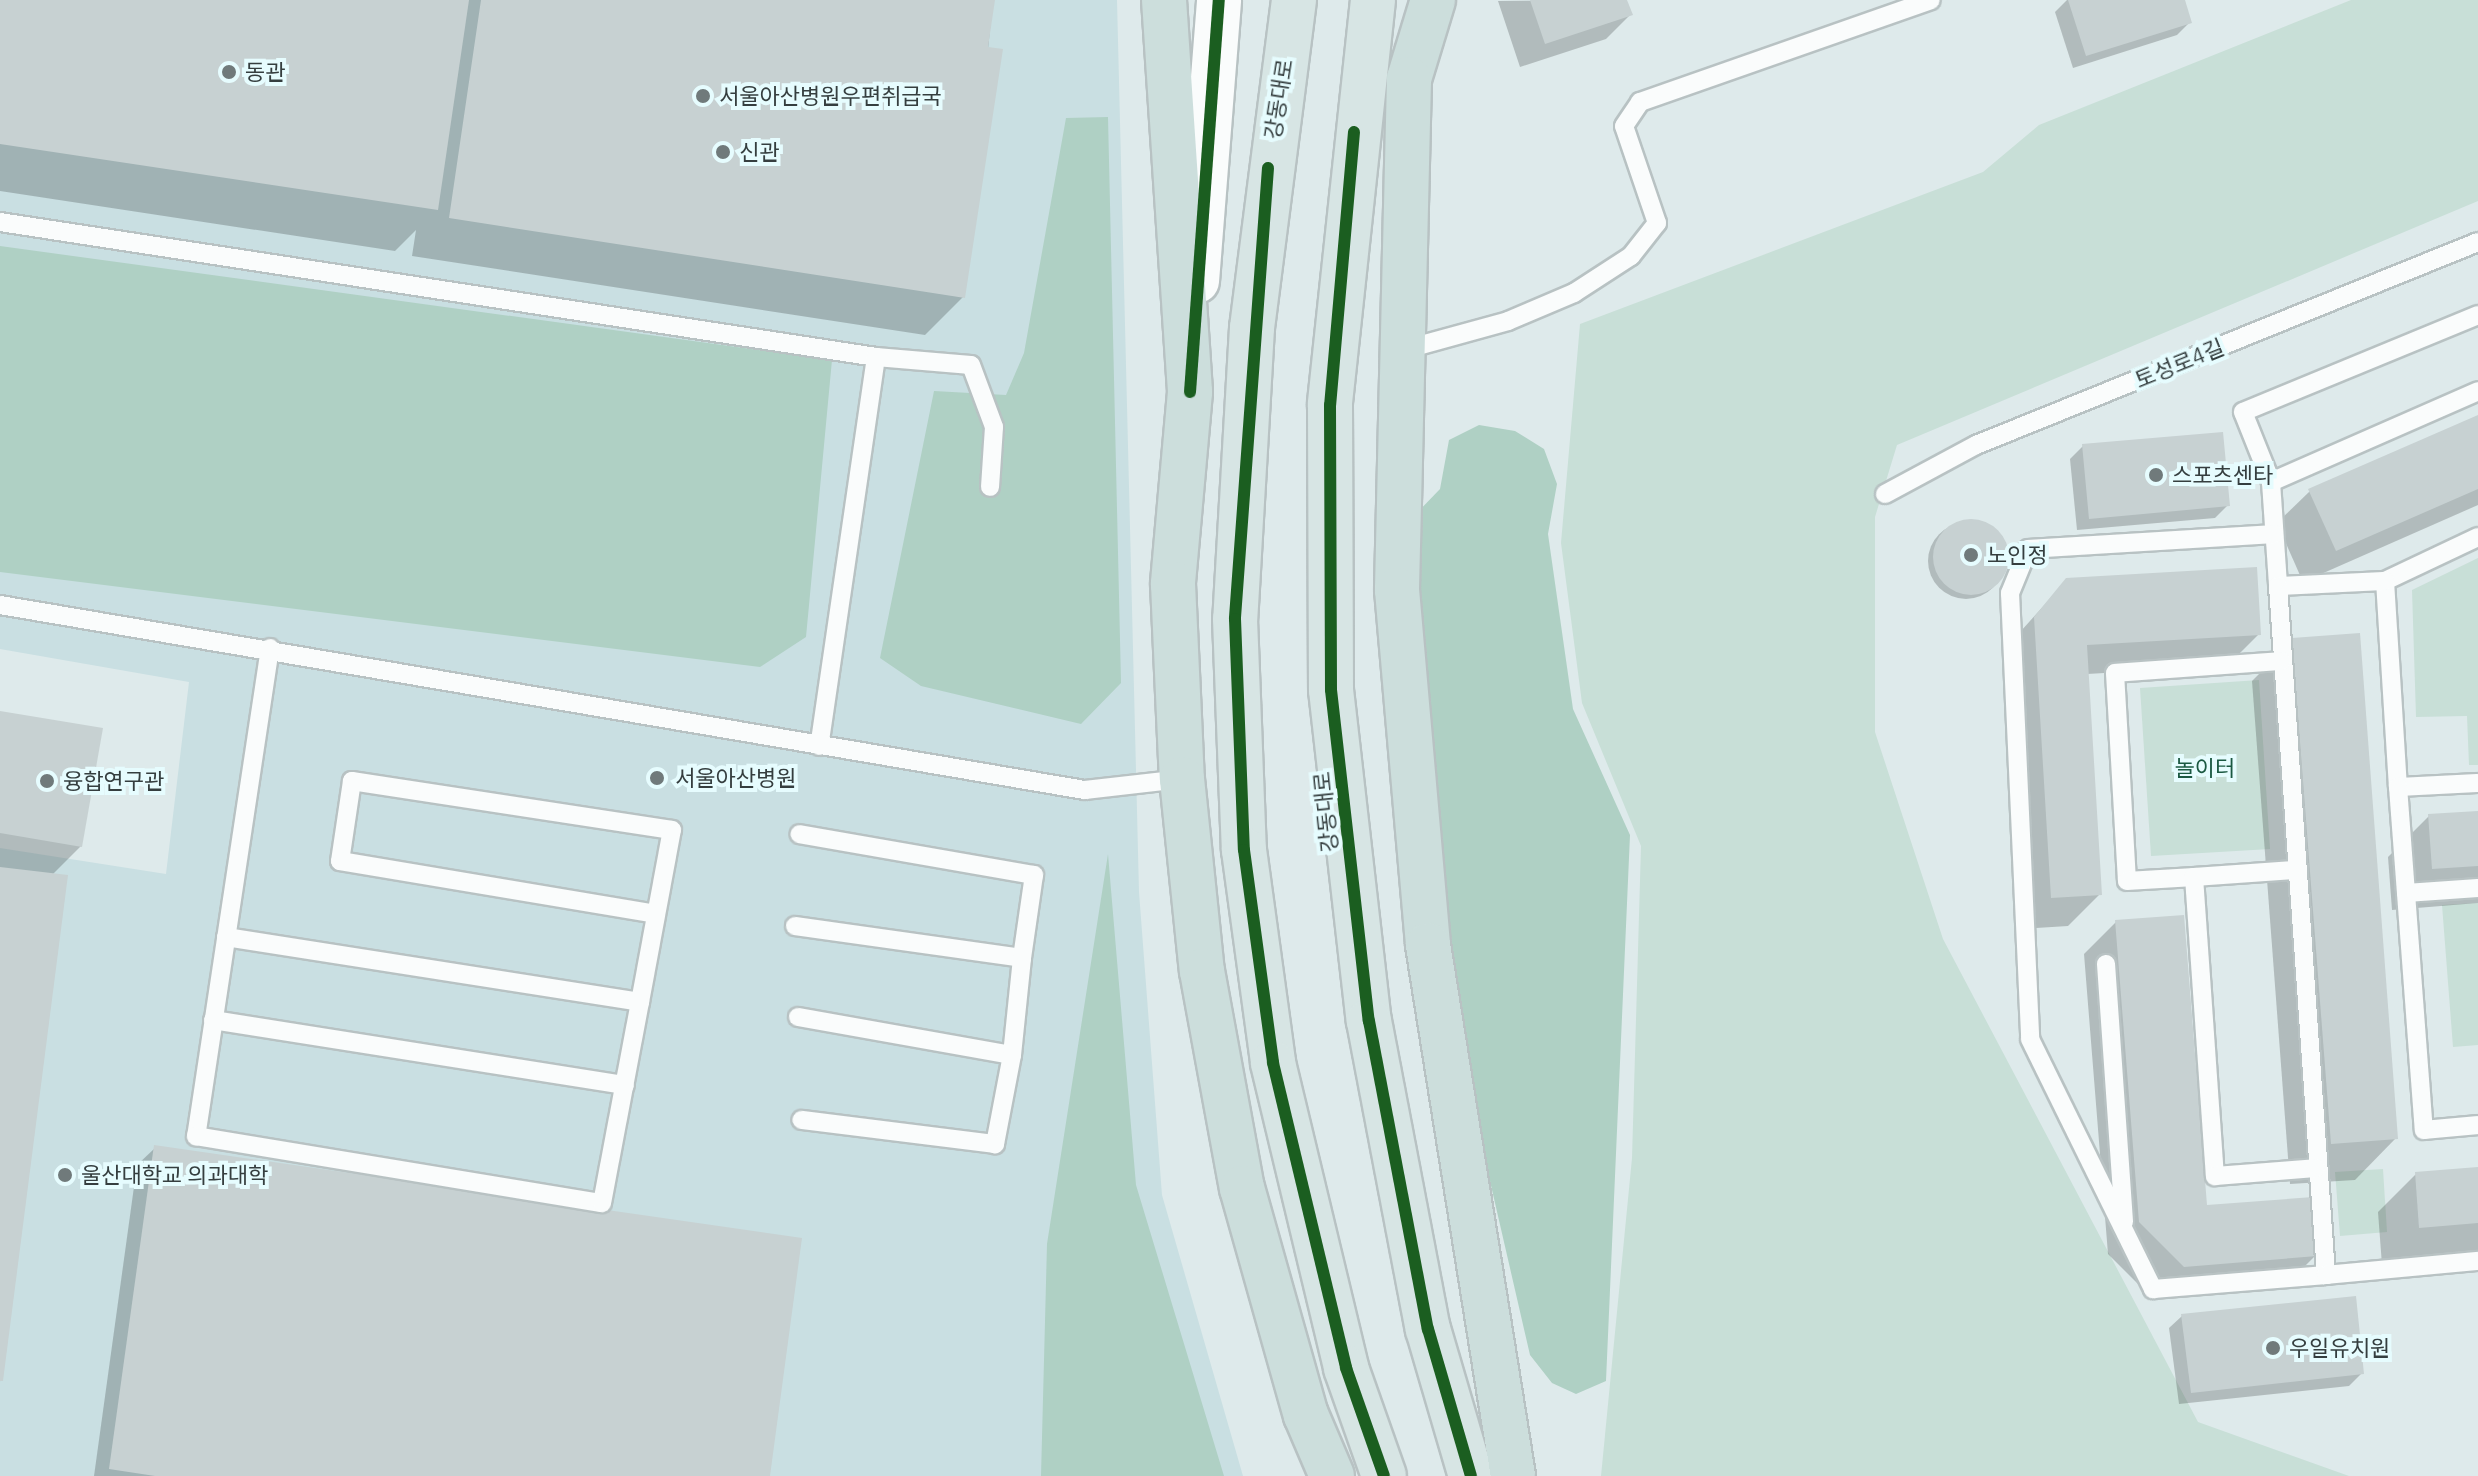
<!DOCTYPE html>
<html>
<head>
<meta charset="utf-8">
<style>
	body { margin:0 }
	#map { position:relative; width:2478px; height:1476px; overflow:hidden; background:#deeaeb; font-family:Ubuntu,"Noto Sans KR",sans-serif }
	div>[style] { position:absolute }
	.built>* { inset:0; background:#c9dfe2 }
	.green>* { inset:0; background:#c8dfd7 }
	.forest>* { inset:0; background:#afd0c4 }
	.shadow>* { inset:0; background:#0003 }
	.round { border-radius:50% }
	.building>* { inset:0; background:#c7d1d2 }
	.roads { filter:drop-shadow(2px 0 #b8c2c3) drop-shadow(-2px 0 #b8c2c3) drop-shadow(0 2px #b8c2c3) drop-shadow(0 -2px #b8c2c3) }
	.service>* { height:18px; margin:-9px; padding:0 9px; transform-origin:9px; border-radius:9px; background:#fafcfc }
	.tertiary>* { height:44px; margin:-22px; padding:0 22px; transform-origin:22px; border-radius:22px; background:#fafcfc }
	.primary>* { height:44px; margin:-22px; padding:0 22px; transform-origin:22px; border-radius:22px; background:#d7e5e4 }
	.trunk>* { height:44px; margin:-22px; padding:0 22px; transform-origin:22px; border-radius:22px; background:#ccdedc }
	.cycleway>* { height:12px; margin:-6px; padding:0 6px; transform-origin:6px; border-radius:6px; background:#1b5e20 }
	.dots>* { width:22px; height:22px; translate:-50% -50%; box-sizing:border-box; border:4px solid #e6fcfe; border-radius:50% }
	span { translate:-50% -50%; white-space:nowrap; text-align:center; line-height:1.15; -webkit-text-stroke:8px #e6fcfe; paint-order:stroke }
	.poi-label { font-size:22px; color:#353e3f }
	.left { translate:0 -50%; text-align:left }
	.street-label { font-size:22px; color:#353e3f }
	.park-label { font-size:22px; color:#1b5942 }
</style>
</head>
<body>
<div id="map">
	<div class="built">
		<div style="clip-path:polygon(0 0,1117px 0,1139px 892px,1162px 1195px,1243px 1476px,0 1476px,0 848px,166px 874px,189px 682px,0 649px)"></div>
	</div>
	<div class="green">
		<div style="clip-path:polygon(2351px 0,2478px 0,2478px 201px,1897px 445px,1875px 517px,1875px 732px,1943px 939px,2198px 1422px,2349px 1476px,1601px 1476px,1632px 1158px,1641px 846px,1582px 703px,1561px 543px,1580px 324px,1983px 172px,2039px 125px)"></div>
		<div style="clip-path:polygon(2478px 558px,2478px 765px,2469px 765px,2467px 716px,2416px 717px,2412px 590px)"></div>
		<div style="clip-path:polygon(2259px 680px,2270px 849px,2151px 856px,2140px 688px)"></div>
		<div style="clip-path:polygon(2478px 903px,2478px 1045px,2453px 1047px,2442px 905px)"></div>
		<div style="clip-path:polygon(2383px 1169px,2387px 1232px,2340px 1236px,2335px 1172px)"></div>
	</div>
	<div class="forest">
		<div style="clip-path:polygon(1108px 117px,1121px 683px,1081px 724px,921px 686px,880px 658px,934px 391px,1006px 395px,1024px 353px,1066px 118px)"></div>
		<div style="clip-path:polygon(0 246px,832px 360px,806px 637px,760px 667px,0 572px)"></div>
		<div style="clip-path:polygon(1479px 425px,1515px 431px,1544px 449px,1557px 484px,1548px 534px,1573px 709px,1630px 835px,1606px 1381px,1576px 1394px,1552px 1383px,1530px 1355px,1434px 938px,1413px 517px,1440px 489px,1449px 440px)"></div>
		<div style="clip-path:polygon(1108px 854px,1136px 1185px,1224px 1476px,1041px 1476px,1047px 1244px)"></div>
	</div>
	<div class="shadow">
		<div style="clip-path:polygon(0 0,993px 0,963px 297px,925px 335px,412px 256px,416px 230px,395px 251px,0 191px)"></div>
		<div style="clip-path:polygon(1625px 0,1630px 15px,1606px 39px,1520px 67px,1498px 1px)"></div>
		<div style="clip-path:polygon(2067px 0,2183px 0,2190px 22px,2177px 35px,2073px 68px,2055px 12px)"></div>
		<div style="clip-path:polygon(2478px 417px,2478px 505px,2303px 582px,2277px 523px,2310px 491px)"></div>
		<div style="clip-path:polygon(2083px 446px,2228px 505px,2215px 518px,2077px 530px,2070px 459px)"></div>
		<div class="round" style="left:1928px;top:523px;width:76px;height:76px"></div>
		<div style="clip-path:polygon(2067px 580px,2259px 634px,2227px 666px,2087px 674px,2100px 894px,2068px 926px,2019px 929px,2003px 651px)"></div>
		<div style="clip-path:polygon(2293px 640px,2396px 1138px,2355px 1180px,2290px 1184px,2252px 681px)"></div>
		<div style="clip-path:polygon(0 713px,81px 846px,52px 875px,0 1382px)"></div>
		<div style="clip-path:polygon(2478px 813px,2478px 903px,2392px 910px,2388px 857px,2429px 816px)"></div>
		<div style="clip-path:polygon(2116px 922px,2205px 1207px,2315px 1256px,2283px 1288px,2152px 1298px,2108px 1254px,2084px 954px)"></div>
		<div style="clip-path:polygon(155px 1148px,768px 1476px,94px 1476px,137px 1165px)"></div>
		<div style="clip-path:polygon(2478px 1169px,2478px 1257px,2382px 1265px,2378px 1212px,2416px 1174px)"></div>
		<div style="clip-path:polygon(2182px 1316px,2362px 1373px,2349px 1386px,2179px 1404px,2169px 1328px)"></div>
	</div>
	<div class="building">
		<div style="clip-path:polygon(0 0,469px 0,438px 210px,0 144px)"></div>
		<div style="clip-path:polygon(481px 0,995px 0,988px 47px,1003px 49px,965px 298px,449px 218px)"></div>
		<div style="clip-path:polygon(1530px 0,1627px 0,1633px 15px,1545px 44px)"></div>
		<div style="clip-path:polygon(2068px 0,2185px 0,2192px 23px,2086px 56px)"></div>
		<div style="clip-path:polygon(2478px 415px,2478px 489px,2336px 551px,2308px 489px)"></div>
		<div style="clip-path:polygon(2223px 432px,2230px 506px,2089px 519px,2082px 444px)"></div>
		<div class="round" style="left:1933px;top:519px;width:76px;height:76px"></div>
		<div style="clip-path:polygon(2257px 567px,2261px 635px,2087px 645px,2102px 895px,2051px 898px,2034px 617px,2066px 578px)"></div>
		<div style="clip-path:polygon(2360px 633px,2398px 1139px,2331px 1144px,2292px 638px)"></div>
		<div style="clip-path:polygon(0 711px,103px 728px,82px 847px,0 833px)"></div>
		<div style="clip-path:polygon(2478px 811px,2478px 866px,2432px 869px,2428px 814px)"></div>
		<div style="clip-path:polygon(0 867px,68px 875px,3px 1381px,0 1381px)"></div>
		<div style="clip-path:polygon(2184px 915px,2207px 1205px,2313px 1197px,2317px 1256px,2184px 1267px,2139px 1222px,2115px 920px)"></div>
		<div style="clip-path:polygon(154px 1145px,802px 1238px,770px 1476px,155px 1476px,109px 1469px)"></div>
		<div style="clip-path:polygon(2478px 1167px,2478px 1223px,2419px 1228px,2415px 1172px)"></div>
		<div style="clip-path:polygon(2356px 1296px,2364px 1374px,2191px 1393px,2181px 1314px)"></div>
	</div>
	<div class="roads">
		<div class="service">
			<div style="left:0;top:222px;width:886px;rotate:8.76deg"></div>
			<div style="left:876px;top:357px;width:393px;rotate:98.3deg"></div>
			<div style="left:2478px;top:315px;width:254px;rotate:157.6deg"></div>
			<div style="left:2243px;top:412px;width:75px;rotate:68.2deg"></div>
			<div style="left:2271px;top:482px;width:226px;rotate:-23.7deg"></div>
			<div style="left:1403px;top:350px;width:109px;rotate:-15.4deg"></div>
			<div style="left:1508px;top:321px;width:72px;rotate:-23deg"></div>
			<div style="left:1574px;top:293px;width:68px;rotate:-33deg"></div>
			<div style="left:1631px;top:256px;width:42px;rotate:-51.8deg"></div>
			<div style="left:1657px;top:223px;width:102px;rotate:-108.8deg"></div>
			<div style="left:1624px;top:126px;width:29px;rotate:-56deg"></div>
			<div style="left:1640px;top:102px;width:308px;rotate:-19.3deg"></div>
			<div style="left:876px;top:357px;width:95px;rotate:4.8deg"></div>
			<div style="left:971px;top:365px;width:66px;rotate:69.6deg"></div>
			<div style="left:994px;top:427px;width:60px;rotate:93.8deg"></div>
			<div style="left:2271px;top:482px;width:104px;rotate:86.1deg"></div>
			<div style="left:1885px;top:494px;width:103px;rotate:-28.3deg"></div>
			<div style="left:1976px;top:445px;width:541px;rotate:-22.02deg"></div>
			<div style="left:2274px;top:534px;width:246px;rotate:176.5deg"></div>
			<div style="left:2028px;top:549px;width:48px;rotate:112.2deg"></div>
			<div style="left:2010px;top:593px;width:446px;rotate:87.4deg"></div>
			<div style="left:2030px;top:1039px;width:279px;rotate:63.8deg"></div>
			<div style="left:2153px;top:1289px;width:174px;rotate:-4.6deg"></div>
			<div style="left:2478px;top:537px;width:103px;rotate:154.7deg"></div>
			<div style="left:2385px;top:581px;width:206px;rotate:86.4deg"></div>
			<div style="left:2398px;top:787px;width:80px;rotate:-2.9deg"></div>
			<div style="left:2385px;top:581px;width:107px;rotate:177.3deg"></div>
			<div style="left:2278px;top:586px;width:691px;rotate:86.01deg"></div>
			<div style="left:2326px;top:1275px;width:153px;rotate:-5.3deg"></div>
			<div style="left:0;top:605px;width:1101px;rotate:9.68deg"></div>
			<div style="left:1085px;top:790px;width:98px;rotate:-6.5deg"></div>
			<div style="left:270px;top:648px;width:494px;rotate:98.6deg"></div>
			<div style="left:196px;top:1136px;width:411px;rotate:9.4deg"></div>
			<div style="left:602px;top:1203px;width:205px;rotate:-79.3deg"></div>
			<div style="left:640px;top:1002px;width:175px;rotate:-79.5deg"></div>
			<div style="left:672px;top:830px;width:324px;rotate:-171.3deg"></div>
			<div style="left:352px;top:781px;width:81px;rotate:98.5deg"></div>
			<div style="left:340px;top:861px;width:320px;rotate:9.5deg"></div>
			<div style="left:2281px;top:661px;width:166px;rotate:175.9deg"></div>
			<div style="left:2115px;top:673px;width:208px;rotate:86.7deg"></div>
			<div style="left:2127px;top:881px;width:67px;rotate:-3.4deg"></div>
			<div style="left:2194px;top:877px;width:300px;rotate:86deg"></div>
			<div style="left:2215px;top:1176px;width:101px;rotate:-4.5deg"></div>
			<div style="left:2398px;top:787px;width:344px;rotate:85.7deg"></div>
			<div style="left:2424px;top:1130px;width:54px;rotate:-5.3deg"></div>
			<div style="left:2194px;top:877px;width:100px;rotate:-4deg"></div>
			<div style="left:2406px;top:893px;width:72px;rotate:-4deg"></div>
			<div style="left:795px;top:926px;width:229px;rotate:8deg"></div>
			<div style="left:1022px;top:958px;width:84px;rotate:-81.8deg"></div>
			<div style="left:1034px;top:875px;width:238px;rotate:-170.1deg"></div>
			<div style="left:226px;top:937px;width:419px;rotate:8.9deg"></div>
			<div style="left:2106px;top:964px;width:258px;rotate:86deg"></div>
			<div style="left:798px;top:1017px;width:217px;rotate:10.1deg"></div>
			<div style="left:1012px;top:1055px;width:91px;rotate:100.8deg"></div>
			<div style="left:995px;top:1144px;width:195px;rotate:-172.9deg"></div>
			<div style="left:213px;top:1020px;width:417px;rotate:9deg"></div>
			<div style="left:1012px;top:1055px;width:98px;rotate:-84.1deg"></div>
		</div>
		<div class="tertiary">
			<div style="left:1197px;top:281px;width:282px;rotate:-85.5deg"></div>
		</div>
		<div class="primary">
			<div style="left:1294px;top:0;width:331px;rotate:97.3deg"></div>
			<div style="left:1252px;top:328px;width:291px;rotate:93.3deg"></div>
			<div style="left:1235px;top:619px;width:231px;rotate:87.8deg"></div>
			<div style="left:1244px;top:850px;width:215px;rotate:82.2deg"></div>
			<div style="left:1273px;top:1063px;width:314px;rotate:76.5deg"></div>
			<div style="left:1346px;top:1368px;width:114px;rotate:70.6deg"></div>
			<div style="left:1373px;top:0;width:407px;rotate:96.1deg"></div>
			<div style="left:1330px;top:405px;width:285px;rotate:89.8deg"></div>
			<div style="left:1331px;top:690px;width:333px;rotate:83.5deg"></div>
			<div style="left:1369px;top:1021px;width:314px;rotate:79.2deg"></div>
			<div style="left:1428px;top:1329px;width:153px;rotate:73.7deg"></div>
		</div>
		<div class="trunk">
			<div style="left:1164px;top:0;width:393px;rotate:86.2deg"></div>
			<div style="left:1190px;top:392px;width:193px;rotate:95.1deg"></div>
			<div style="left:1173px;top:584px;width:195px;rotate:87.4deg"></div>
			<div style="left:1182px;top:779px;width:193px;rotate:84.1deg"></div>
			<div style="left:1202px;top:971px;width:221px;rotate:79.6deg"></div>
			<div style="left:1242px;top:1188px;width:236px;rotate:74.3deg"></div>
			<div style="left:1306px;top:1415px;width:66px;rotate:66.9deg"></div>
			<div style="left:1433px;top:0;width:83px;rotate:106.9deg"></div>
			<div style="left:1409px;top:79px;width:511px;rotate:91.35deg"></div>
			<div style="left:1397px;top:590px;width:356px;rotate:85deg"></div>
			<div style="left:1428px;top:945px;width:538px;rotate:80.91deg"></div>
		</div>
	</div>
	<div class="cycleway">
		<div style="left:1354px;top:132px;width:274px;rotate:95deg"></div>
		<div style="left:1330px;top:405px;width:285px;rotate:89.8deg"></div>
		<div style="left:1331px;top:690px;width:333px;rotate:83.5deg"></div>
		<div style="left:1369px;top:1021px;width:314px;rotate:79.2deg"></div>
		<div style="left:1428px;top:1329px;width:153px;rotate:73.7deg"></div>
		<div style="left:1268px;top:168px;width:452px;rotate:94.2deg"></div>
		<div style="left:1235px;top:619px;width:231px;rotate:87.8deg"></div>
		<div style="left:1244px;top:850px;width:215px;rotate:82.2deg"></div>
		<div style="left:1273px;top:1063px;width:314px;rotate:76.5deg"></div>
		<div style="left:1346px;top:1368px;width:114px;rotate:70.6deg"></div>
		<div style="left:1190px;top:392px;width:393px;rotate:-85.8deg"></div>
	</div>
	<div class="dots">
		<div style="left:229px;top:72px;background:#707a7b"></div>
		<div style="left:703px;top:96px;background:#707a7b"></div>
		<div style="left:723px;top:152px;background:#707a7b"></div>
		<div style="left:2156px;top:475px;background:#707a7b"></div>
		<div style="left:1971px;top:555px;background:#707a7b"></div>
		<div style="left:657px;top:778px;background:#707a7b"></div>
		<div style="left:47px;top:781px;background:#707a7b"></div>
		<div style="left:65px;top:1175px;background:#707a7b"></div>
		<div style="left:2273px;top:1348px;background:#707a7b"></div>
	</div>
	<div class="poi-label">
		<span class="left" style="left:245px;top:72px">동관</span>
		<span class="left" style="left:719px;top:96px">서울아산병원우편취급국</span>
		<span class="left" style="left:739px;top:152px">신관</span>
		<span class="left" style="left:2172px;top:475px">스포츠센타</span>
		<span class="left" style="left:1987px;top:555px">노인정</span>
		<span class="left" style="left:675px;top:778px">서울아산병원</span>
		<span class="left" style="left:63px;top:781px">융합연구관</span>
		<span class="left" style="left:81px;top:1175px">울산대학교 의과대학</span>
		<span class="left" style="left:2289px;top:1348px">우일유치원</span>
	</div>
	<div class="street-label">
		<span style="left:1278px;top:99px;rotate:-81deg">강동대로</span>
		<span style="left:2179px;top:363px;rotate:-22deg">토성로4길</span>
		<span style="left:1325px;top:812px;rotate:-96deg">강동대로</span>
	</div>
	<div class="park-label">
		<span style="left:2205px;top:768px">놀이터</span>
	</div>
</div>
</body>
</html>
